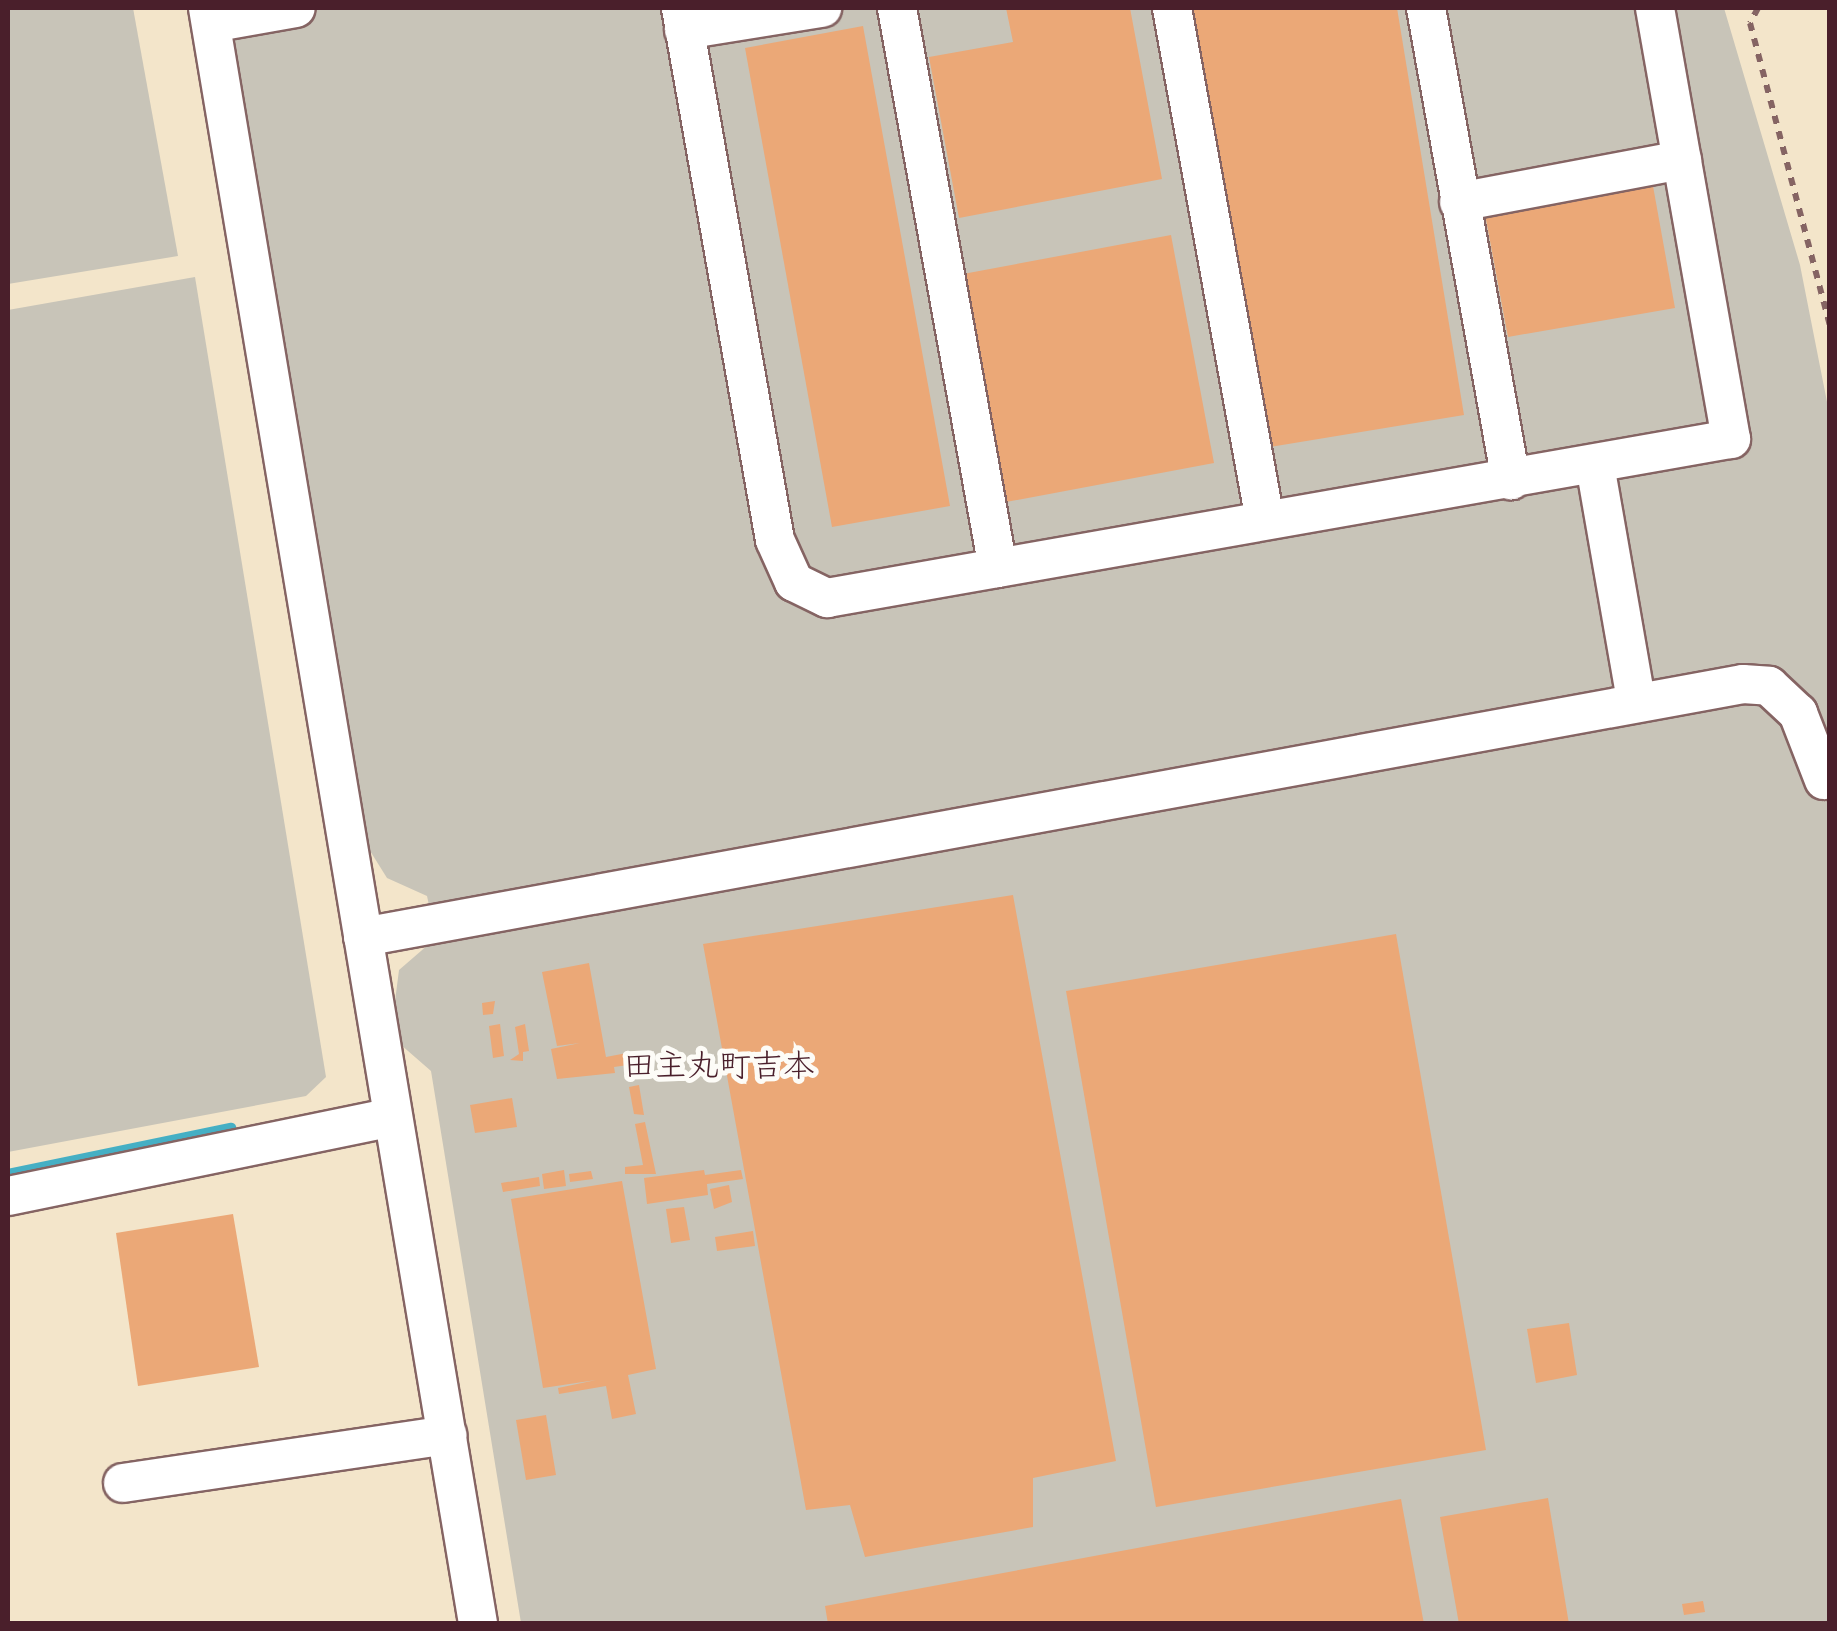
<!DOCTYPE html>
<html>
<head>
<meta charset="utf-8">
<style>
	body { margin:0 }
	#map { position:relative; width:1837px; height:1631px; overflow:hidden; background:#f3e5ca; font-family:Delius,"Klee One",sans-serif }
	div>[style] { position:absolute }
	.industrial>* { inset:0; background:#c8c4b8 }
	.stream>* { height:10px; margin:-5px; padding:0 5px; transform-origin:5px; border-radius:5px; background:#45afc4 }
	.building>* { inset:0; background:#eba877 }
	.path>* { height:6px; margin-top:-3px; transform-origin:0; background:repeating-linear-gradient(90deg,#856463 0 8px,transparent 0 16px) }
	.roads { filter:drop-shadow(2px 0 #856463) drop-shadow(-2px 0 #856463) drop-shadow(0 2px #856463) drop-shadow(0 -2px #856463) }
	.minor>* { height:38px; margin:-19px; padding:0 19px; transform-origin:19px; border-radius:19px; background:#fff }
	span { translate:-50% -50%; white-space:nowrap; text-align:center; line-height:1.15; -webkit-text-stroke:10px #fdfcf7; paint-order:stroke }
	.quarter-label { font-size:32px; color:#4a1f2b }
	.frame { position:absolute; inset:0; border:10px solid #4a1f2b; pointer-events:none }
</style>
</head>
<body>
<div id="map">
	<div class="industrial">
		<div style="clip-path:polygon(8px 8px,133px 8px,178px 256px,8px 284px)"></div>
		<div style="clip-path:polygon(224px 8px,1724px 8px,1800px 265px,1829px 412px,1829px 1623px,521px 1623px,431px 1071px,400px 1044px,394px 1009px,399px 970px,436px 938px,427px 896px,387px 878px,367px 846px)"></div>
		<div style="clip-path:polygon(195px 277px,326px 1077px,306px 1096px,8px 1152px,8px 310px)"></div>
	</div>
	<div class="stream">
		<div style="left:8px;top:1174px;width:228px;rotate:-11.7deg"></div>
	</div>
	<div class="building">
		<div style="clip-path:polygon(1006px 8px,1130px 8px,1162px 179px,959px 218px,929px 57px,1013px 42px)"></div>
		<div style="clip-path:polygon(1191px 8px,1397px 8px,1464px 415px,1264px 448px)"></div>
		<div style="clip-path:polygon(863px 26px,950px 506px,832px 527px,745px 48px)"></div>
		<div style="clip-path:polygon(1653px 186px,1675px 308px,1508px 337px,1485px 214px)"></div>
		<div style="clip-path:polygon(1171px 235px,1214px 463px,1006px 502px,963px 274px)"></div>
		<div style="clip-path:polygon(1013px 895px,1116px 1461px,1033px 1478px,1033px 1527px,865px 1557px,850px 1505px,806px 1510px,703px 944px)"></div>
		<div style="clip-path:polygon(1396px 934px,1486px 1450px,1156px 1507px,1066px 991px)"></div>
		<div style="clip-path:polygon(589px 963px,606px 1057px,632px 1052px,635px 1070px,628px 1065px,614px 1067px,615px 1073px,557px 1079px,551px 1049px,580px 1043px,557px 1046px,542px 972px)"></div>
		<div style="clip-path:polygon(495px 1001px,493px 1014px,483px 1015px,482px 1003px)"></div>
		<div style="clip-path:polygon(500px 1024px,504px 1056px,493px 1058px,489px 1026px)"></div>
		<div style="clip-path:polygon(525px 1024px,529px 1051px,523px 1052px,523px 1061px,510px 1060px,519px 1054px,515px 1027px)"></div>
		<div style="clip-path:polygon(639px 1085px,644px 1115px,634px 1114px,629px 1087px)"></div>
		<div style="clip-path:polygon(512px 1098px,517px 1127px,475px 1133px,470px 1105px)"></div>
		<div style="clip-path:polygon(645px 1122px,656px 1174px,625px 1174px,625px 1167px,643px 1165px,635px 1124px)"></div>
		<div style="clip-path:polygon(564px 1170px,566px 1186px,544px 1189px,542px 1174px)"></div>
		<div style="clip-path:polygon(704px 1170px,705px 1175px,741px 1170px,743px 1179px,707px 1184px,708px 1195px,647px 1204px,644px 1178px)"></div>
		<div style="clip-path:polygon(591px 1171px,593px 1179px,570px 1182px,569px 1174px)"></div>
		<div style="clip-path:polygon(539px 1177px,540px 1186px,503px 1192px,501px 1183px)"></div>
		<div style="clip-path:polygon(622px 1181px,656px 1369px,628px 1375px,636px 1414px,612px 1419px,606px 1386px,559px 1394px,558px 1388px,596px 1380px,543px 1388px,511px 1199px)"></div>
		<div style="clip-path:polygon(729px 1185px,732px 1202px,714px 1209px,710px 1189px)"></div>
		<div style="clip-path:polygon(684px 1207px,690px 1240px,671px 1243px,666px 1209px)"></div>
		<div style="clip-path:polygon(233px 1214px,259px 1367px,138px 1386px,116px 1233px)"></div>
		<div style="clip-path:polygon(753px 1231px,755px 1246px,717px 1251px,715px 1237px)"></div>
		<div style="clip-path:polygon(1569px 1323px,1577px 1375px,1536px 1383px,1527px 1329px)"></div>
		<div style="clip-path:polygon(546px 1415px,556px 1475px,526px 1480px,516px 1420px)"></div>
		<div style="clip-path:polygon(1548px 1498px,1569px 1624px,1459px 1624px,1440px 1517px)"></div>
		<div style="clip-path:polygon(1401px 1499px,1424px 1624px,828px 1624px,825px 1606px)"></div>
		<div style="clip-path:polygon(1703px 1601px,1705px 1612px,1684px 1615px,1682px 1604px)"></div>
	</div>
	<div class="path">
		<div style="left:1758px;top:8px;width:17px;rotate:118deg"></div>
		<div style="left:1750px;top:23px;width:312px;rotate:75.2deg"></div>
	</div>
	<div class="roads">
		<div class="minor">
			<div style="left:208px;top:8px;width:1638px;rotate:80.51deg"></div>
			<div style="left:681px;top:8px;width:540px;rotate:79.98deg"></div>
			<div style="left:775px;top:540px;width:46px;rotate:65.7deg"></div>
			<div style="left:794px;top:582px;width:37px;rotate:26deg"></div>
			<div style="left:827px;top:598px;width:918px;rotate:-9.98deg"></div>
			<div style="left:1731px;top:439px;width:438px;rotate:-100deg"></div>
			<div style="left:897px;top:8px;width:569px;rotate:79.78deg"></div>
			<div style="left:1172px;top:8px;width:520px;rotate:79.71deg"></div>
			<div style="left:1426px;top:8px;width:480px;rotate:79.8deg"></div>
			<div style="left:211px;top:23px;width:86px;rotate:-10deg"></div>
			<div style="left:684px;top:30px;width:140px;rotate:-9.1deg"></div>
			<div style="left:1459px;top:202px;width:227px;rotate:-10.7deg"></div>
			<div style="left:1595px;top:465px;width:238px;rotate:80.1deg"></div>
			<div style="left:363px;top:937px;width:1403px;rotate:-10.39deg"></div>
			<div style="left:1743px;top:684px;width:26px;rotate:4deg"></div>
			<div style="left:1769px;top:686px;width:40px;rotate:43deg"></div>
			<div style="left:1798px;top:713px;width:72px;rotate:68.8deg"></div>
			<div style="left:8px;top:1196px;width:392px;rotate:-11.6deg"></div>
			<div style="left:123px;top:1483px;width:328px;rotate:-8.4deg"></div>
		</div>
	</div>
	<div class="quarter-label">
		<span style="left:719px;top:1065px">田主丸町吉本</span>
	</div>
	<div class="frame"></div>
</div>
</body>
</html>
